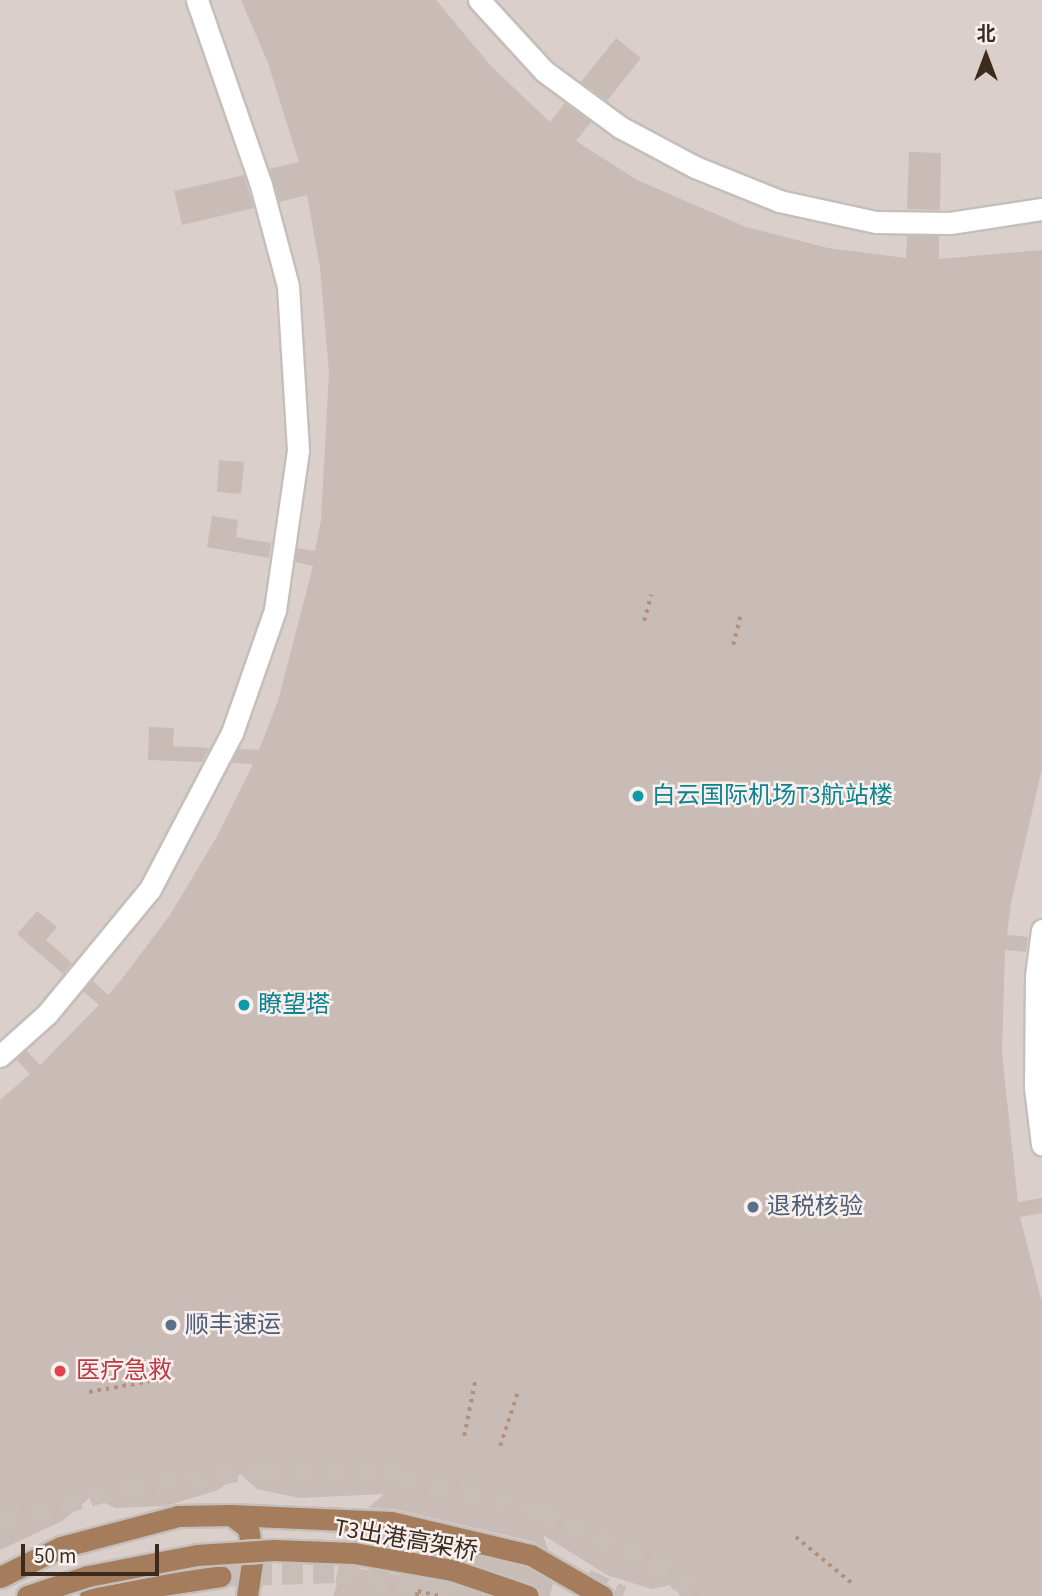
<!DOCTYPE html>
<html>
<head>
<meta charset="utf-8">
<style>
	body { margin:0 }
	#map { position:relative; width:1042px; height:1596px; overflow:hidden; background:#ebe1dd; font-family:"Source Sans 3","Noto Sans SC",sans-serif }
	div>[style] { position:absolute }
	.built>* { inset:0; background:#dbcfcc }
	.building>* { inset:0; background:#c9bcb6 }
	.minor-tunnel>* { height:21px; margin-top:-10.5px; transform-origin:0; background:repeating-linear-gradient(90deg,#c8bdb7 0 21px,transparent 0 31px) }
	.major-tunnel>* { height:21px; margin-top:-10.5px; transform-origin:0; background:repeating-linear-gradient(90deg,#c8bdb7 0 21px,transparent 0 31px) }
	.path>* { height:3.5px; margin-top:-1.75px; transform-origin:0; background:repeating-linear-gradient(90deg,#b2907b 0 3.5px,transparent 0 8.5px) }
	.roads { filter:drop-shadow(2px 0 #c4bfbb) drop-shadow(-2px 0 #c4bfbb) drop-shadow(0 2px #c4bfbb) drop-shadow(0 -2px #c4bfbb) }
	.minor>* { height:21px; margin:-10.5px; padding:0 10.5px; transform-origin:10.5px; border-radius:10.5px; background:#fff }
	.major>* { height:21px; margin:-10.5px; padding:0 10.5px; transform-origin:10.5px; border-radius:10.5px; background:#a57d5d }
	.bridges { filter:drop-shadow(2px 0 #c4bfbb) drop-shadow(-2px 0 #c4bfbb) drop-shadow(0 2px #c4bfbb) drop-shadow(0 -2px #c4bfbb) }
	.major-bridge>* { height:21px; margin:-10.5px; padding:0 10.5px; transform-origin:10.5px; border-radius:10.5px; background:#a57d5d }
	.dots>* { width:19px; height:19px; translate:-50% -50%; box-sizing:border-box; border:4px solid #f7f0ee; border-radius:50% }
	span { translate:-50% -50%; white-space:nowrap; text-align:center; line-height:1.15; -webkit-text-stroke:5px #f7f0ee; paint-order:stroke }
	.culture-label { font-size:24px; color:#0d838f }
	.left { translate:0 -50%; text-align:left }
	.service-label { font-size:24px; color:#4e5e75 }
	.health-label { font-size:24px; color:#be3a42 }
	.street-label { font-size:24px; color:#3c2b1d }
	.north { position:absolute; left:951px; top:21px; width:70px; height:70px; -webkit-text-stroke:5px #f7f0ee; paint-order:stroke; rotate:0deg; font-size:19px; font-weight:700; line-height:28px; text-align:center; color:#3c2b1d }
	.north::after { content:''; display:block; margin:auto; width:24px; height:32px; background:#3c2b1d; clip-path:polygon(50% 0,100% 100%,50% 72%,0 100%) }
	.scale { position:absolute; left:21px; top:1544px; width:138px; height:32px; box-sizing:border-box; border:4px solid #3c2b1d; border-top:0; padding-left:9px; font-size:21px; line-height:24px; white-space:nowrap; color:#3c2b1d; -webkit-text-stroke:5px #f7f0ee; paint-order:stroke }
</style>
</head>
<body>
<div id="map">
	<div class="built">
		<div style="clip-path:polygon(0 0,1042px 0,1042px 1596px,0 1596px)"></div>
	</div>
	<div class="building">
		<div style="clip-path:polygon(241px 0,436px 0,491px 66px,550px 122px,565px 103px,591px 122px,576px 141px,637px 180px,746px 227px,828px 248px,906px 258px,907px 236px,939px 236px,939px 259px,1042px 250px,1042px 769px,1011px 903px,1007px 935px,1028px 937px,1026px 952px,1005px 950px,1002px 1054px,1018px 1202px,1042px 1198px,1042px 1213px,1020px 1217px,1042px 1302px,1042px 1596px,680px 1596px,675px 1584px,652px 1589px,607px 1575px,543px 1535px,548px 1550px,534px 1542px,394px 1509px,368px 1508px,384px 1494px,299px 1498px,257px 1489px,240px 1474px,218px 1490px,166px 1506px,115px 1508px,92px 1496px,62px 1521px,0 1550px,0 1100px,30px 1074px,16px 1059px,26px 1050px,40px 1065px,99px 1005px,83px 991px,92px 980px,108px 995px,121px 980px,170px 915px,216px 838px,253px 764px,231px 763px,238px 749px,259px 750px,278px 701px,313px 566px,295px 562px,297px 548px,315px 551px,321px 520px,329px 372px,320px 268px,307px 195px,279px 202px,269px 169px,299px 162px,268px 63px)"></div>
		<div style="clip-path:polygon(616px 38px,641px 58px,607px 101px,581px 82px)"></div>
		<div style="clip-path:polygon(909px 152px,941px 153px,940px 210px,907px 209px)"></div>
		<div style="clip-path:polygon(244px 175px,254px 208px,182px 225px,174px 191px)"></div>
		<div style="clip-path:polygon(219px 460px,244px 462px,241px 494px,217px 492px)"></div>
		<div style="clip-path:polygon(212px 516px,238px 520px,236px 537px,271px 543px,269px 558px,207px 547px)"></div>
		<div style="clip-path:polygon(149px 727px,174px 728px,173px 746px,209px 748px,202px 762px,148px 760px)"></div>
		<div style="clip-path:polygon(37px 911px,57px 927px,46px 940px,72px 963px,63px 974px,17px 934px)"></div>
		<div style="clip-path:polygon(351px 1533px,389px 1535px,526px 1567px,553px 1583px,550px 1596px,541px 1596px,532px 1584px,456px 1558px,350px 1540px)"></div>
		<div style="clip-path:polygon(343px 1566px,449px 1583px,487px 1596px,333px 1596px)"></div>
	</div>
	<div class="minor-tunnel">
		<div style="left:0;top:1521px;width:129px;rotate:-15.8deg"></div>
		<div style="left:124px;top:1486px;width:138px;rotate:-7.5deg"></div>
		<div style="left:261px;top:1468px;width:139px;rotate:2.9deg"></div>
		<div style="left:400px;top:1475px;width:142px;rotate:14.2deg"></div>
		<div style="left:538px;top:1510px;width:122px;rotate:24.7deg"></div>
		<div style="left:649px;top:1561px;width:66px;rotate:32deg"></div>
		<div style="left:586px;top:1579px;width:40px;rotate:25deg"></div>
	</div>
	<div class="major-tunnel">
		<div style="left:220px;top:1576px;width:117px;rotate:-2deg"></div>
		<div style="left:337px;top:1572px;width:133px;rotate:10.4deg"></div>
	</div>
	<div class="path">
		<div style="left:644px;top:621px;width:27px;rotate:-75deg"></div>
		<div style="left:733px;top:645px;width:29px;rotate:-76deg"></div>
		<div style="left:89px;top:1392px;width:74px;rotate:-10.1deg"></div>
		<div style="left:464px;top:1436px;width:56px;rotate:-78.7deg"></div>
		<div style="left:500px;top:1446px;width:58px;rotate:-71.9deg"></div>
		<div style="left:796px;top:1537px;width:74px;rotate:39.5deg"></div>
		<div style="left:416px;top:1596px;width:5px;rotate:-68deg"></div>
		<div style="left:418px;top:1591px;width:22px;rotate:13deg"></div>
	</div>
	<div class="roads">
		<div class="minor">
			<div style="left:479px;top:0;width:96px;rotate:47.5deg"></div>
			<div style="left:544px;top:71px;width:94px;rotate:36.4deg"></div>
			<div style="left:620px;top:127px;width:85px;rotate:28.1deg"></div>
			<div style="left:695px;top:167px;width:91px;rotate:22deg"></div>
			<div style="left:779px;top:201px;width:99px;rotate:12.2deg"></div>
			<div style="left:876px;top:222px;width:74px;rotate:0.8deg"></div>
			<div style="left:950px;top:223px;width:93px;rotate:-8.7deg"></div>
			<div style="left:1042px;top:930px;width:46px;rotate:97.4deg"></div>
			<div style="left:1036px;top:976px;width:111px;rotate:90.5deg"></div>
			<div style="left:1035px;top:1087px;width:58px;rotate:83.1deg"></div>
			<div style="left:0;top:1056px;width:63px;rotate:-41.8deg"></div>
			<div style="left:47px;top:1014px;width:162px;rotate:-50.5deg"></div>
			<div style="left:150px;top:889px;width:176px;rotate:-62.3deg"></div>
			<div style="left:232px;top:733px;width:130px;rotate:-70.7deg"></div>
			<div style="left:275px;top:610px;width:162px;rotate:-81.8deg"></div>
			<div style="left:298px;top:450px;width:164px;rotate:-93.5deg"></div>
			<div style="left:288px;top:286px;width:105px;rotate:-105deg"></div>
			<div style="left:261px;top:185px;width:196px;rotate:-109.1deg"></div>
		</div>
		<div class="major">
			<div style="left:231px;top:1515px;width:160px;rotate:2.5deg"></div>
			<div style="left:391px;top:1522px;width:144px;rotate:13.3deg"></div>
			<div style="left:531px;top:1555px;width:82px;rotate:30deg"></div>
			<div style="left:0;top:1577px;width:68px;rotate:-26.2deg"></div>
			<div style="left:61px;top:1547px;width:121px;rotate:-14.8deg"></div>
			<div style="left:178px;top:1516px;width:53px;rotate:-1.1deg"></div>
			<div style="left:231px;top:1515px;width:21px;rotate:37deg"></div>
			<div style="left:248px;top:1528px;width:28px;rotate:80deg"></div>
			<div style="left:253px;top:1556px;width:40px;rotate:98.5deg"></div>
			<div style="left:90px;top:1596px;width:132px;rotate:-8.7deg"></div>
		</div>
	</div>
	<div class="bridges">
		<div class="major-bridge">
			<div style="left:27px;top:1596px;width:64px;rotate:-18.2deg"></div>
			<div style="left:88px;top:1576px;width:111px;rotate:-10.9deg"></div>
			<div style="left:197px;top:1555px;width:77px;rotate:-3.7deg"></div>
			<div style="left:274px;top:1550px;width:80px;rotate:2.1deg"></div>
			<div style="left:354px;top:1553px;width:99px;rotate:9.8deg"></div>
			<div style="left:452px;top:1570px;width:80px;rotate:18.9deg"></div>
		</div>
	</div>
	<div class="dots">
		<div style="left:638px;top:796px;background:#0f9aa8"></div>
		<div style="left:244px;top:1005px;background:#0f9aa8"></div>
		<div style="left:753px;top:1207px;background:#5c6f8a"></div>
		<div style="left:171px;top:1325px;background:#5c6f8a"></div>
		<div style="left:60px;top:1371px;background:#e0444e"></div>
	</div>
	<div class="culture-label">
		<span class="left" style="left:652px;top:796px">白云国际机场T3航站楼</span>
		<span class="left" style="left:258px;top:1005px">瞭望塔</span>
	</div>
	<div class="service-label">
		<span class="left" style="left:767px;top:1207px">退税核验</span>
		<span class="left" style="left:185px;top:1325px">顺丰速运</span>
	</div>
	<div class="health-label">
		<span class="left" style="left:76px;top:1371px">医疗急救</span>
	</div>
	<div class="street-label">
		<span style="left:406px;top:1540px;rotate:10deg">T3出港高架桥</span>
	</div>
	<div class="north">北</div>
	<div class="scale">50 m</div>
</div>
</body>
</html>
